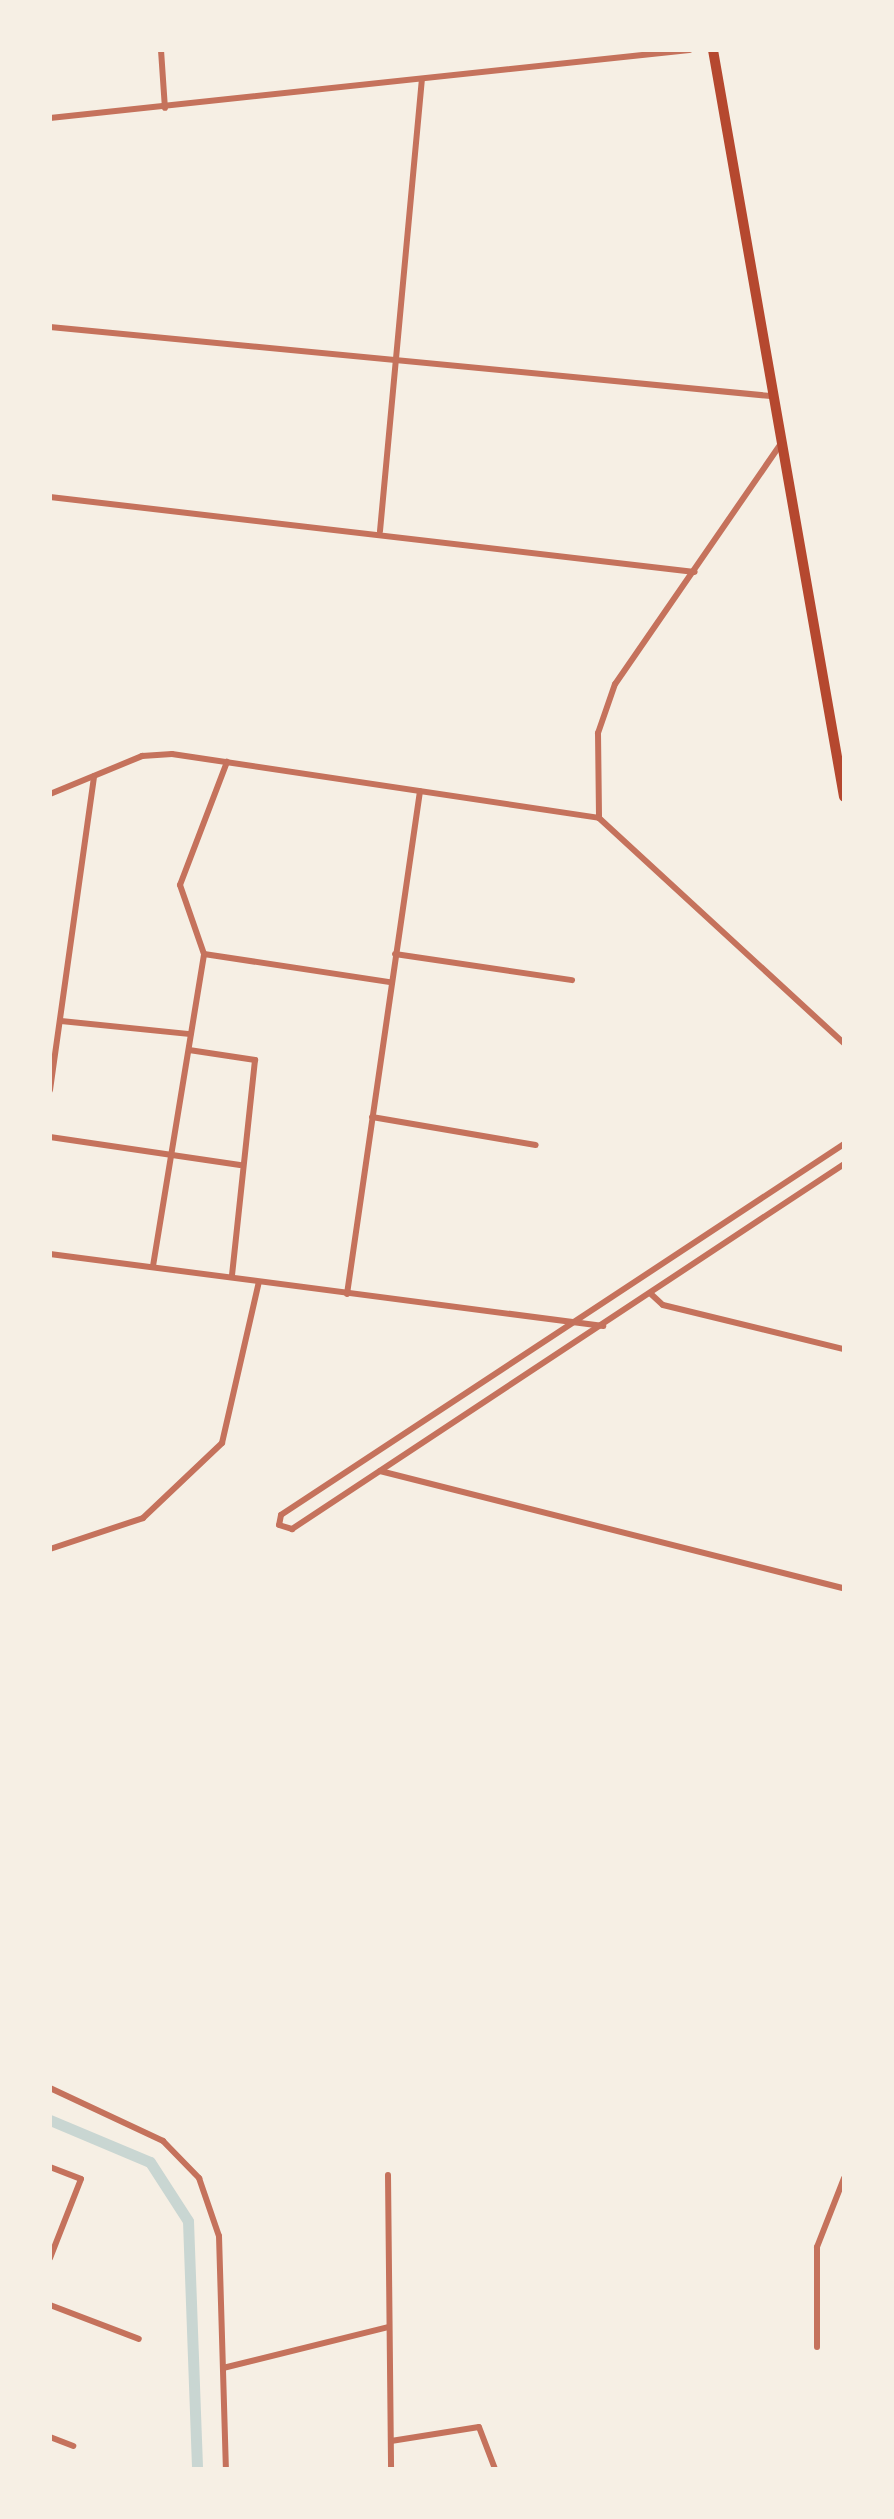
<!DOCTYPE html>
<html>
<head>
<meta charset="utf-8">
<style>
	body { margin:0 }
	#map { position:relative; width:894px; height:2519px; overflow:hidden; background:#f6efe4; font-family:"Archivo Narrow",sans-serif }
	div>[style] { position:absolute }
	.canal>* { height:11px; margin:-5.5px; padding:0 5.5px; transform-origin:5.5px; border-radius:5.5px; background:#c9d6d2 }
	.minor>* { height:6px; margin:-3px; padding:0 3px; transform-origin:3px; border-radius:3px; background:#c5725c }
	.trunk>* { height:10px; margin:-5px; padding:0 5px; transform-origin:5px; border-radius:5px; background:#b5482f }
	span { translate:-50% -50%; white-space:nowrap; text-align:center; line-height:1.15; -webkit-text-stroke:8px #f6efe4; paint-order:stroke }
	.frame { position:absolute; inset:0; border:52px solid #f6efe4; pointer-events:none }
</style>
</head>
<body>
<div id="map">
	<div class="canal">
		<div style="left:50px;top:2120px;width:108px;rotate:22.8deg"></div>
		<div style="left:150px;top:2162px;width:70px;rotate:57.2deg"></div>
		<div style="left:188px;top:2221px;width:248px;rotate:87.9deg"></div>
	</div>
	<div class="minor">
		<div style="left:161px;top:50px;width:58px;rotate:86.1deg"></div>
		<div style="left:50px;top:118px;width:643px;rotate:-6.07deg"></div>
		<div style="left:50px;top:327px;width:724px;rotate:5.47deg"></div>
		<div style="left:780px;top:445px;width:290px;rotate:124.6deg"></div>
		<div style="left:615px;top:684px;width:52px;rotate:109.1deg"></div>
		<div style="left:598px;top:733px;width:85px;rotate:89.3deg"></div>
		<div style="left:599px;top:818px;width:333px;rotate:42.6deg"></div>
		<div style="left:50px;top:497px;width:649px;rotate:6.63deg"></div>
		<div style="left:380px;top:531px;width:454px;rotate:-84.7deg"></div>
		<div style="left:50px;top:794px;width:100px;rotate:-22.4deg"></div>
		<div style="left:142px;top:756px;width:30px;rotate:-4deg"></div>
		<div style="left:172px;top:754px;width:432px;rotate:8.5deg"></div>
		<div style="left:204px;top:954px;width:188px;rotate:8.6deg"></div>
		<div style="left:395px;top:954px;width:179px;rotate:8.4deg"></div>
		<div style="left:61px;top:1021px;width:130px;rotate:5.8deg"></div>
		<div style="left:189px;top:1050px;width:67px;rotate:8.6deg"></div>
		<div style="left:255px;top:1060px;width:217px;rotate:96.1deg"></div>
		<div style="left:50px;top:1090px;width:317px;rotate:-82deg"></div>
		<div style="left:372px;top:1117px;width:166px;rotate:9.7deg"></div>
		<div style="left:50px;top:1137px;width:192px;rotate:8.4deg"></div>
		<div style="left:844px;top:1144px;width:674px;rotate:146.62deg"></div>
		<div style="left:281px;top:1515px;width:10px;rotate:101deg"></div>
		<div style="left:279px;top:1525px;width:14px;rotate:17deg"></div>
		<div style="left:292px;top:1529px;width:662px;rotate:-33.47deg"></div>
		<div style="left:50px;top:1254px;width:558px;rotate:7.42deg"></div>
		<div style="left:153px;top:1266px;width:316px;rotate:-80.7deg"></div>
		<div style="left:204px;top:954px;width:73px;rotate:-109.2deg"></div>
		<div style="left:180px;top:885px;width:132px;rotate:-69.1deg"></div>
		<div style="left:347px;top:1294px;width:508px;rotate:-81.74deg"></div>
		<div style="left:651px;top:1294px;width:16px;rotate:43deg"></div>
		<div style="left:663px;top:1305px;width:186px;rotate:13.7deg"></div>
		<div style="left:380px;top:1471px;width:479px;rotate:14.2deg"></div>
		<div style="left:50px;top:1549px;width:98px;rotate:-18.4deg"></div>
		<div style="left:143px;top:1518px;width:109px;rotate:-43.5deg"></div>
		<div style="left:222px;top:1443px;width:165px;rotate:-77.1deg"></div>
		<div style="left:50px;top:2088px;width:125px;rotate:25.1deg"></div>
		<div style="left:163px;top:2141px;width:52px;rotate:45.8deg"></div>
		<div style="left:199px;top:2178px;width:61px;rotate:71deg"></div>
		<div style="left:219px;top:2236px;width:233px;rotate:88.3deg"></div>
		<div style="left:50px;top:2167px;width:33px;rotate:21deg"></div>
		<div style="left:81px;top:2179px;width:85px;rotate:111.4deg"></div>
		<div style="left:388px;top:2175px;width:294px;rotate:89.4deg"></div>
		<div style="left:50px;top:2305px;width:95px;rotate:20.9deg"></div>
		<div style="left:817px;top:2347px;width:100px;rotate:-90deg"></div>
		<div style="left:817px;top:2247px;width:74px;rotate:-68.6deg"></div>
		<div style="left:223px;top:2368px;width:171px;rotate:-13.9deg"></div>
		<div style="left:50px;top:2437px;width:25px;rotate:21deg"></div>
		<div style="left:391px;top:2441px;width:89px;rotate:-9deg"></div>
		<div style="left:479px;top:2427px;width:45px;rotate:69.1deg"></div>
	</div>
	<div class="trunk">
		<div style="left:713px;top:50px;width:758px;rotate:80.05deg"></div>
	</div>
	<div class="frame"></div>
</div>
</body>
</html>
